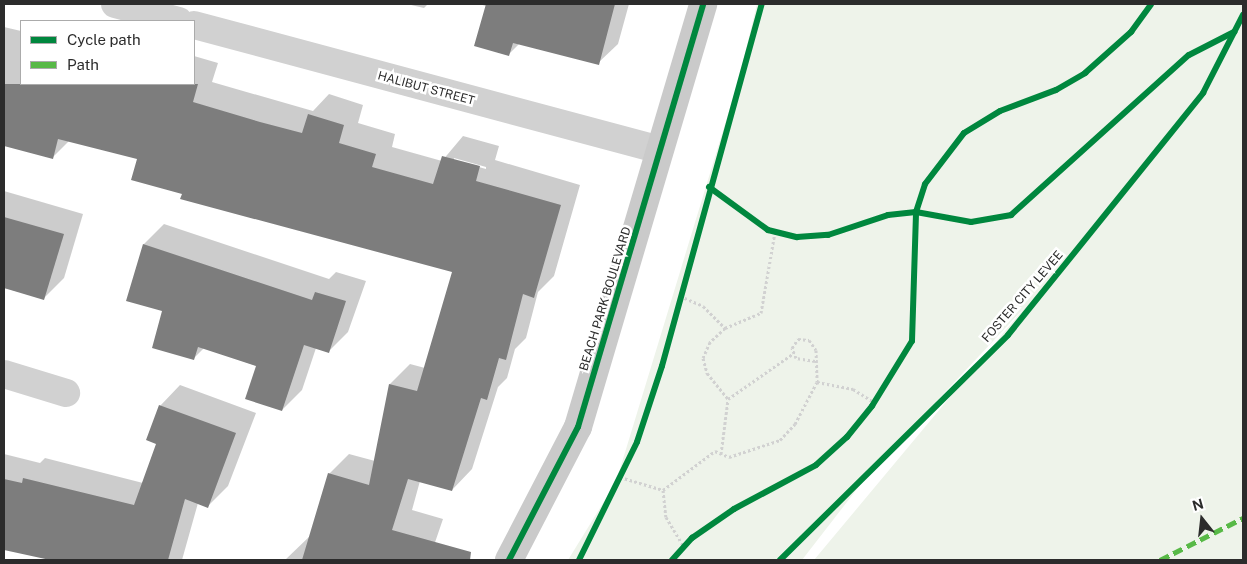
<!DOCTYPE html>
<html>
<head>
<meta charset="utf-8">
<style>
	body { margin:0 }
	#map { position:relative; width:1247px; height:564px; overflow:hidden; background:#fff; font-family:"Public Sans",sans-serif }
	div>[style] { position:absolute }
	.green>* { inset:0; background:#eef3ea }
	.shadow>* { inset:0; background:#0003 }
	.building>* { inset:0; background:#7d7d7d }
	.path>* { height:3px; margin-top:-1.5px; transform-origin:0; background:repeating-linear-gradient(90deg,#d1d1d1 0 2.5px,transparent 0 5px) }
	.minor>* { height:28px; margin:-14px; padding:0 14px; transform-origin:14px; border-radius:14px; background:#d1d1d1 }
	.secondary>* { height:28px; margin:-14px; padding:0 14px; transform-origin:14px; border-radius:14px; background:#cacaca }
	.quiet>* { height:5px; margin-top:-2.5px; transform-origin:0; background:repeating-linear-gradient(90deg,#58b947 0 10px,transparent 0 15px) }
	.cycleway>* { height:6px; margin:-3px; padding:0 3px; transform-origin:3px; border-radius:3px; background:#00873e }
	span { translate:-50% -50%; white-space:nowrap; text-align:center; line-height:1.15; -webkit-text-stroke:5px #fff; paint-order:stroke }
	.street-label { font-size:12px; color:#2c2c2c }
	.frame { position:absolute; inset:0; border:5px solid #2c2c2c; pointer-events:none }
	.legend { position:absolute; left:20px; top:20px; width:175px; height:65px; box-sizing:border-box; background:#fff; border:1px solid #ababab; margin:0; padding:6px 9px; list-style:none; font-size:15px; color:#2c2c2c }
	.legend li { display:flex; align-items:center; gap:10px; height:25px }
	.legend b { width:25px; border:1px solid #ababab }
	.north { position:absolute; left:1177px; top:494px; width:50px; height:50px; -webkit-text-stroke:4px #fff; paint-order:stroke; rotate:344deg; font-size:14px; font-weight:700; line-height:20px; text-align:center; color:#2c2c2c }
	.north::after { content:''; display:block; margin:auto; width:18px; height:22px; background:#2c2c2c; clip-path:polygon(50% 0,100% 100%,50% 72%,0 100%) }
</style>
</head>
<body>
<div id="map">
	<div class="green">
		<div style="clip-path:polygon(757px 4px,1243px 4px,1243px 560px,814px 560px,1026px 306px,871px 471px,802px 560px,568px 560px,616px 482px,739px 78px)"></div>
	</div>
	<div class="shadow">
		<div style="clip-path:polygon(407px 4px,428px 4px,424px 8px)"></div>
		<div style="clip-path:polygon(479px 4px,629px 4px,618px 44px,598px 63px,520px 43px,509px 54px,486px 6px)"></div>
		<div style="clip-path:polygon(evenodd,4px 27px,21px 31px,21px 84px,194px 84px,194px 56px,218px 63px,212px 82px,313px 111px,329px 94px,363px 105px,358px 123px,395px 134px,392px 147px,442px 161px,463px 136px,499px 146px,495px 160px,580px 185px,554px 276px,538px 292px,526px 338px,515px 349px,507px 378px,498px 387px,472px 469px,452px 490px,420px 481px,412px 510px,443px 519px,429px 560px,285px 560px,311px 535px,329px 474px,349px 454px,375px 461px,390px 384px,410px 364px,425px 368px,453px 271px,184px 193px,139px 158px,69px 141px,53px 157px,4px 132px,4px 27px,454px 158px,486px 167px,486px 169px,454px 160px,454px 158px)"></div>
		<div style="clip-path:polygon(4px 191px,83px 214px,64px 278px,44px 298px,4px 288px)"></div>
		<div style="clip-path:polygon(164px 224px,329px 279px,336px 272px,366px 281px,348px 332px,328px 352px,316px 348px,302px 390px,282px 410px,257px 366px,204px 348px,194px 358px,164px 310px,128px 300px,144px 244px)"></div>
		<div style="clip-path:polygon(180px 385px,256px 413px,228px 486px,208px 506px,198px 503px,182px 560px,55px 560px,4px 548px,4px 454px,40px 463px,45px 458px,143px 483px,158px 444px,160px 406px)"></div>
	</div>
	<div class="building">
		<div style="clip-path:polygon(486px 4px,615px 4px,599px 65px,513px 43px,509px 56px,474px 46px)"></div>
		<div style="clip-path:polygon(4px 84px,198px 84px,193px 102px,260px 122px,302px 133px,308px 114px,344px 125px,339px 143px,376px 154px,372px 167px,433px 184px,442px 156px,480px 166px,476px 181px,561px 205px,534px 298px,523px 294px,506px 360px,499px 358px,487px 400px,481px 398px,452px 491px,408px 479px,392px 530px,471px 552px,470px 560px,302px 560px,328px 473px,369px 485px,389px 384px,417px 391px,452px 272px,180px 199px,182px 194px,131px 180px,137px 159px,58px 139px,53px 159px,4px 146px)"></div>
		<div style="clip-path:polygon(4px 217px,64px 234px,44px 300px,4px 288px)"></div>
		<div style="clip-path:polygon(143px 244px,312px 300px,315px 292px,346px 301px,329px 353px,304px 345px,282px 411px,245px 399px,256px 366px,198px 347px,194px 360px,152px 348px,162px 311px,126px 301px)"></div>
		<div style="clip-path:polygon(159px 405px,236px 433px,208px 508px,185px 499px,168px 560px,50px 560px,4px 550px,4px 479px,22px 483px,23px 478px,134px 505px,156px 444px,146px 440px)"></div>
	</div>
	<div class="path">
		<div style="left:680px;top:296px;width:25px;rotate:23deg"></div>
		<div style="left:703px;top:306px;width:31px;rotate:45deg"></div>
		<div style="left:725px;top:328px;width:21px;rotate:137deg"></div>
		<div style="left:710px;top:342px;width:17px;rotate:114deg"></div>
		<div style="left:703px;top:358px;width:16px;rotate:75deg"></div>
		<div style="left:707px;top:373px;width:33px;rotate:51deg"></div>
		<div style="left:725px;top:328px;width:39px;rotate:-23deg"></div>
		<div style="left:761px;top:313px;width:82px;rotate:-80.2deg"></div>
		<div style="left:815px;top:361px;width:19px;rotate:-171deg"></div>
		<div style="left:796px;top:358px;width:11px;rotate:-112deg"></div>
		<div style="left:792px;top:348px;width:11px;rotate:-56deg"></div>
		<div style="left:798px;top:339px;width:11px;rotate:5deg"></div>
		<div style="left:809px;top:340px;width:12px;rotate:55deg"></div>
		<div style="left:816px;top:350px;width:32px;rotate:88deg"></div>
		<div style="left:721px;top:454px;width:55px;rotate:-82.7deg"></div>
		<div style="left:728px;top:399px;width:80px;rotate:-34.9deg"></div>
		<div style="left:620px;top:477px;width:45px;rotate:16.8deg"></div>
		<div style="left:663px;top:490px;width:27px;rotate:84deg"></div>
		<div style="left:666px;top:517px;width:35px;rotate:59deg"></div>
		<div style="left:663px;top:490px;width:65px;rotate:-36.9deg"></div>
		<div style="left:715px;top:451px;width:15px;rotate:23deg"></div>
		<div style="left:729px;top:457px;width:54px;rotate:-18.4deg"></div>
		<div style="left:780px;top:440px;width:22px;rotate:-47deg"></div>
		<div style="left:795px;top:424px;width:47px;rotate:-62.4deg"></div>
		<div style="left:817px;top:382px;width:37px;rotate:11deg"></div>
		<div style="left:853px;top:389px;width:25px;rotate:32deg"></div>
	</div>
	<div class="minor">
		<div style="left:115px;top:4px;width:66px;rotate:14.9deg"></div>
		<div style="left:194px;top:25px;width:482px;rotate:15deg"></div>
		<div style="left:4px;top:374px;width:65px;rotate:17deg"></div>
	</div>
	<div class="secondary">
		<div style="left:509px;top:560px;width:150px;rotate:-62.6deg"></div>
		<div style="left:578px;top:427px;width:441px;rotate:-73.5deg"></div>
	</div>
	<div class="quiet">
		<div style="left:1160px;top:560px;width:93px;rotate:-26.8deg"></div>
	</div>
	<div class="cycleway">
		<div style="left:709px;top:187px;width:73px;rotate:36.1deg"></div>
		<div style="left:768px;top:230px;width:30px;rotate:14deg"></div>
		<div style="left:797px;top:237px;width:31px;rotate:-4deg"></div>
		<div style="left:828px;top:235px;width:63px;rotate:-18.4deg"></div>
		<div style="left:888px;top:215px;width:28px;rotate:-6deg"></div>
		<div style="left:916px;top:212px;width:56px;rotate:10.3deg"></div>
		<div style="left:971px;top:222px;width:41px;rotate:-9.9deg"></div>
		<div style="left:1011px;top:215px;width:239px;rotate:-42deg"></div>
		<div style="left:1189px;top:55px;width:51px;rotate:-27.1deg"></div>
		<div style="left:509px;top:560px;width:150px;rotate:-62.6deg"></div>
		<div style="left:578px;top:427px;width:441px;rotate:-73.5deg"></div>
		<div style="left:579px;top:560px;width:131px;rotate:-63.8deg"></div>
		<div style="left:637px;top:442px;width:80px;rotate:-71.8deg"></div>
		<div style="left:662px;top:366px;width:376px;rotate:-74.6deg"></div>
		<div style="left:672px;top:560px;width:30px;rotate:-48deg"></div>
		<div style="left:692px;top:538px;width:51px;rotate:-34.6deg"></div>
		<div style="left:734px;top:509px;width:93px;rotate:-28.2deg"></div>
		<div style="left:816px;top:465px;width:42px;rotate:-42.1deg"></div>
		<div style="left:847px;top:437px;width:40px;rotate:-51deg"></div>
		<div style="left:872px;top:406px;width:76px;rotate:-58.4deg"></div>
		<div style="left:912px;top:341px;width:129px;rotate:-88.2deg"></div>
		<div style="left:916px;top:212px;width:29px;rotate:-72deg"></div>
		<div style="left:925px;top:184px;width:64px;rotate:-52.6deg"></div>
		<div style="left:964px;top:133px;width:42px;rotate:-31.4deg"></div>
		<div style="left:1000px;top:111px;width:60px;rotate:-20.6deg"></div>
		<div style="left:1056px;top:90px;width:34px;rotate:-30deg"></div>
		<div style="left:1085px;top:73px;width:62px;rotate:-41.7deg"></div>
		<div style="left:1131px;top:32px;width:34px;rotate:-54deg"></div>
		<div style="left:780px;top:560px;width:320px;rotate:-44.6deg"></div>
		<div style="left:1008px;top:335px;width:311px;rotate:-51.1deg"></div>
		<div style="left:1203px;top:93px;width:88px;rotate:-62.9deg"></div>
	</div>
	<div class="street-label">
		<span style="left:426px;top:89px;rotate:15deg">HALIBUT STREET</span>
		<span style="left:1023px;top:297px;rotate:-49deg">FOSTER CITY LEVEE</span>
		<span style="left:606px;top:299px;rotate:-73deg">BEACH PARK BOULEVARD</span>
	</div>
	<div class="frame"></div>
	<ul class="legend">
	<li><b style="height:6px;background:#00873e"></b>Cycle path</li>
	<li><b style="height:6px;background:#58b947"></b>Path</li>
	</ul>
	<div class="north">N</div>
</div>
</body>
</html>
